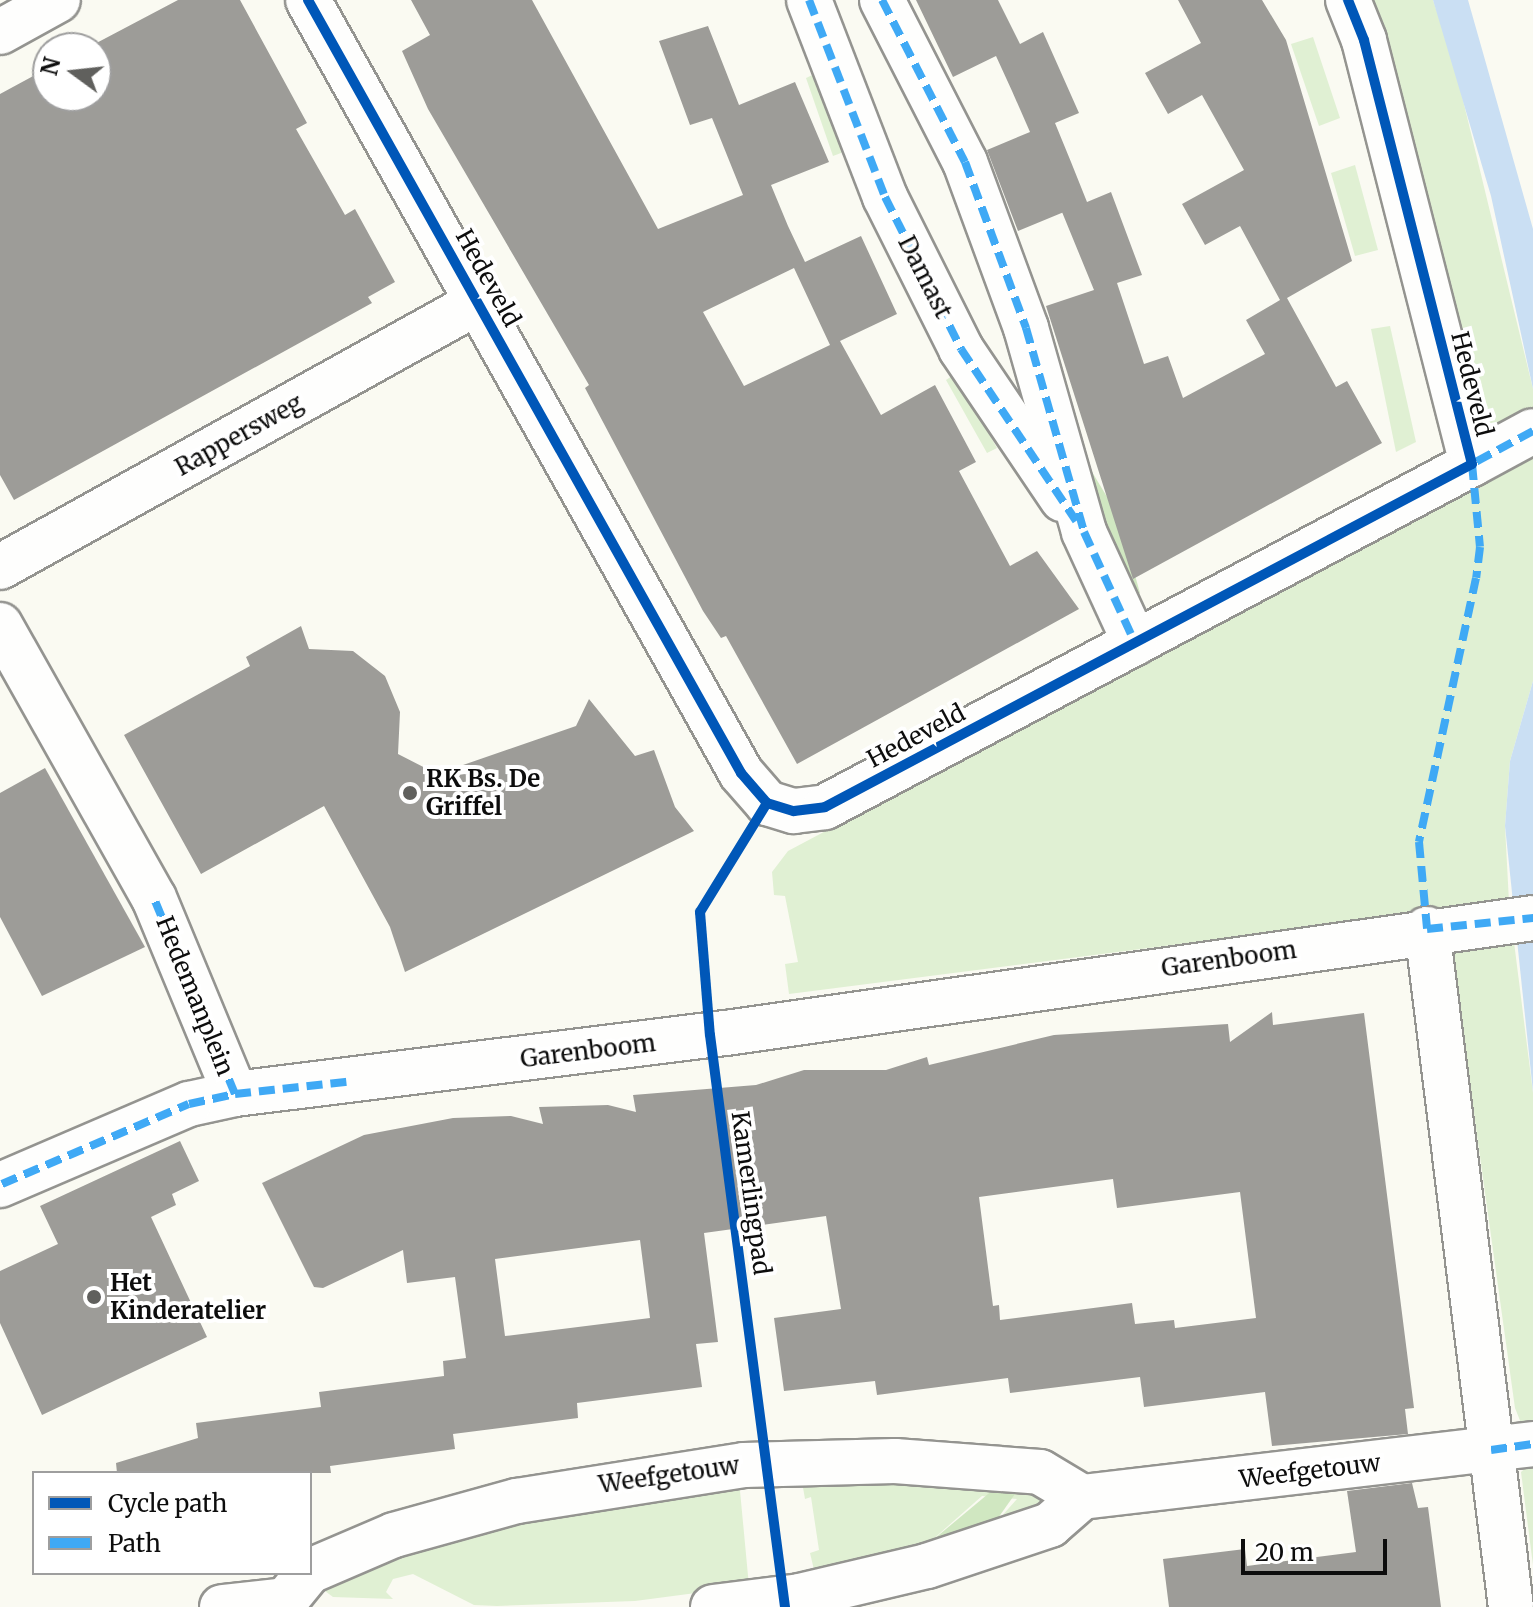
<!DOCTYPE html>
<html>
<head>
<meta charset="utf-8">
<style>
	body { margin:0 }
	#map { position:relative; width:1533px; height:1607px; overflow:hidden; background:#fafaf2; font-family:Merriweather,serif }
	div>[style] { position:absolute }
	.green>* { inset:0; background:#e0f0d3 }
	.forest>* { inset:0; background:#d0e7c1 }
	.water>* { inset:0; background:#cadff3 }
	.building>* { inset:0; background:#9d9c98 }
	.roads { filter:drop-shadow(2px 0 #949490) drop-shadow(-2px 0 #949490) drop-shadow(0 2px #949490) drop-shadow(0 -2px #949490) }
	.minor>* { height:44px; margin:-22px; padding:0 22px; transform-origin:22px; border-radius:22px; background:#fefefd }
	.quiet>* { height:8px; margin-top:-4px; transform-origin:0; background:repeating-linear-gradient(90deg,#3fa9f5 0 16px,transparent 0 24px) }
	.cycleway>* { height:10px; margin:-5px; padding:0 5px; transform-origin:5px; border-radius:5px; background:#0057b8 }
	.dots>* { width:22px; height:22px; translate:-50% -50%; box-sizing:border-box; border:4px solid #fff; border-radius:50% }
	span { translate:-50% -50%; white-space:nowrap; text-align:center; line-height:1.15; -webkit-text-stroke:8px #fff; paint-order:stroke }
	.street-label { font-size:24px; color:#0d0d0d }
	.poi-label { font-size:24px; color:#0d0d0d; font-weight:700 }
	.left { translate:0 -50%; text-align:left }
	.legend { position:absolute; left:32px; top:1471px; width:280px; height:104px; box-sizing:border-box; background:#fff; border:2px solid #9e9e9e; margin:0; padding:10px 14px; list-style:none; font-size:24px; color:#0d0d0d }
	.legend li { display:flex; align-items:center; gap:16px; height:40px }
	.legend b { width:40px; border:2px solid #9e9e9e }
	.north { position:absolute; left:32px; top:32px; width:80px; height:80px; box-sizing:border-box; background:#fff; border:2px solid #9e9e9e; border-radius:50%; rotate:285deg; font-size:22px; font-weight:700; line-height:32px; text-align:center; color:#0d0d0d }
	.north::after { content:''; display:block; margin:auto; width:28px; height:36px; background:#60605d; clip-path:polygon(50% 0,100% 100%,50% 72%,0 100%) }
	.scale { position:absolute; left:1241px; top:1539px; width:146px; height:36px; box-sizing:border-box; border:4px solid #0d0d0d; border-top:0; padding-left:10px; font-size:24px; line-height:28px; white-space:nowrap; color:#0d0d0d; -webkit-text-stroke:6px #fff; paint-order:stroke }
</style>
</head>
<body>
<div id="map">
	<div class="green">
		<div style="clip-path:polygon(1367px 0,1433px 0,1454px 63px,1533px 389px,1533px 420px,1493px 438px,1477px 426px,1440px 246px)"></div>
		<div style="clip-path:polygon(1313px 37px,1340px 118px,1319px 126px,1291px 44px)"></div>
		<div style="clip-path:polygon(819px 72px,849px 150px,833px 156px,806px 78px)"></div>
		<div style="clip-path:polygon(1355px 165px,1378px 250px,1355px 256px,1331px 173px)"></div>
		<div style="clip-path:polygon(1390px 326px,1416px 442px,1396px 452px,1371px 329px)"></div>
		<div style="clip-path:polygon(955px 374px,997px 448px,987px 453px,946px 380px)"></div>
		<div style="clip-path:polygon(1533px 455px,1533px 681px,1510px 761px,1505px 826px,1509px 902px,789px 994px,785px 964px,798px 962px,785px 896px,774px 895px,772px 872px,788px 851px)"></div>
		<div style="clip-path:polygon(1513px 934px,1533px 1093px,1533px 1426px,1521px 1423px,1515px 1408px,1452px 955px,1461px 942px)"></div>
		<div style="clip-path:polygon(1533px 1462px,1533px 1565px,1521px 1472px)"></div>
		<div style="clip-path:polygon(891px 1469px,1043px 1495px,1044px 1503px,991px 1528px,1017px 1499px,982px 1496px,922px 1549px,815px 1574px,810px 1553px,819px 1550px,811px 1497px,805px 1499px,801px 1476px)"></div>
		<div style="clip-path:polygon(739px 1480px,749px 1586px,635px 1601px,497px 1606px,474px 1605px,413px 1574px,393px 1579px,386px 1592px,393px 1599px,333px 1597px,325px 1591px,324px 1582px,420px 1540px)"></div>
	</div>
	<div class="forest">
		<div style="clip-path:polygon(1086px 462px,1118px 515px,1140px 593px,1129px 599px)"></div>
		<div style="clip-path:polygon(1000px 1484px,1020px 1487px,991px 1528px,922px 1549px)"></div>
	</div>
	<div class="water">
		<div style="clip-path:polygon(1433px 0,1468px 0,1533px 229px,1533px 389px,1491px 196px)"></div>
		<div style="clip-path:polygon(1533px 681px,1533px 1092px,1505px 826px,1510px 761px)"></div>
	</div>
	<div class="building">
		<div style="clip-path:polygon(178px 0,240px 0,307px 123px,296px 129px,345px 215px,355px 209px,395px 282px,368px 297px,372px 303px,14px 500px,0 475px,0 94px,48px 68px,48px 96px,96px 96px,96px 48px,87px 48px)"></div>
		<div style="clip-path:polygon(evenodd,411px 0,532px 0,658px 229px,743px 195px,712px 118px,690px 125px,659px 41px,708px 26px,739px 105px,795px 82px,829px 162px,771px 185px,788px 226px,805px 262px,861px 236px,897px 314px,840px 341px,881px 415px,935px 385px,976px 462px,959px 471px,1010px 566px,1037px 551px,1079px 609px,797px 764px,726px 636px,721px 638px,703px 611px,585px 388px,589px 385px,428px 109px,402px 51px,430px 35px,411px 0,794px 268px,830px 345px,744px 386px,703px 312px,794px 268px)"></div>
		<div style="clip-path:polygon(916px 0,998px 0,1020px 44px,1043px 32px,1079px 113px,1055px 123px,1071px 162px,1087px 202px,1111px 192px,1142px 275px,1117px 283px,1144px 364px,1168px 356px,1183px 398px,1265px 354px,1246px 320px,1280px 300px,1240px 226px,1205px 245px,1182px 204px,1244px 170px,1202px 95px,1168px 114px,1145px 73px,1201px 43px,1178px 0,1262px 0,1286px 40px,1352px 261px,1287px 298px,1336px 387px,1347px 381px,1382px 443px,1133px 579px,1046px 306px,1094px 290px,1062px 212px,1076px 207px,1018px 231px,987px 150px,1030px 132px,1012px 91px,996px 56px,953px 77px)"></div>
		<div style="clip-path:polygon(301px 626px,309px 649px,353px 651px,385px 676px,400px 712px,398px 754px,437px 774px,576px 726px,589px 699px,635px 756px,654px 750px,675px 807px,694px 831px,405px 972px,390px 927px,324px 806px,201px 874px,124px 735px,250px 666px,246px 657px)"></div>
		<div style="clip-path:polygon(45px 768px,145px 947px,42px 996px,0 917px,0 793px)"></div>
		<div style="clip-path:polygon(evenodd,1272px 1012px,1273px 1025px,1364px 1013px,1414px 1408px,1405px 1409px,1408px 1434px,1272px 1446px,1265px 1392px,1144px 1407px,1140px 1377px,1010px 1393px,1008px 1378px,877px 1395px,875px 1381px,784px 1391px,774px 1318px,841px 1309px,826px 1216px,704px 1233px,718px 1342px,696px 1344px,702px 1387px,577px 1403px,578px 1418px,453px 1434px,455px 1449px,330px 1466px,331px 1473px,117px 1473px,116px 1463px,198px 1438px,196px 1423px,321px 1407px,319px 1392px,444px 1376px,443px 1361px,466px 1358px,455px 1277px,407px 1283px,403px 1250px,323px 1288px,314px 1287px,262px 1183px,364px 1135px,453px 1118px,511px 1116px,543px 1124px,539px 1107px,608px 1105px,636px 1112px,633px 1095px,756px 1085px,804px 1070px,886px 1070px,927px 1057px,929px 1065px,1054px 1035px,1228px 1024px,1230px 1042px,1272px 1012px,1113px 1179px,1117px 1208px,1240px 1192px,1256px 1318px,1175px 1328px,1174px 1320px,1135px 1324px,1132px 1303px,1000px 1320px,999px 1305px,993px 1306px,979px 1197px,1113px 1179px,1272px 1012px,640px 1240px,650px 1318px,505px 1336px,495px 1259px,640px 1240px)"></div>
		<div style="clip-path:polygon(180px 1141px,199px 1181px,172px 1194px,176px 1205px,151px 1217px,207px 1337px,42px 1415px,0 1323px,0 1271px,58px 1244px,40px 1206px)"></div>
		<div style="clip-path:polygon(1412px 1483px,1418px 1508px,1428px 1507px,1441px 1607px,1169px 1607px,1163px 1559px,1245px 1549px,1247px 1566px,1356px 1552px,1347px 1491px)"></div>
	</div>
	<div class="roads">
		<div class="minor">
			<div style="left:308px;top:0;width:886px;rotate:60.74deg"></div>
			<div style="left:741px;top:773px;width:40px;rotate:49deg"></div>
			<div style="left:767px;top:803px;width:28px;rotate:17deg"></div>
			<div style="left:794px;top:811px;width:31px;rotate:-7deg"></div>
			<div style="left:825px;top:807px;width:732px;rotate:-27.93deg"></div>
			<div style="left:1472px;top:464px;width:438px;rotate:-104.3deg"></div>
			<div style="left:1364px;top:40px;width:43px;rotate:-111.8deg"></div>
			<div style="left:809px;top:0;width:211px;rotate:68.9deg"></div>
			<div style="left:885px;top:197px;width:170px;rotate:63.4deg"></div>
			<div style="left:961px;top:349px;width:181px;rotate:56deg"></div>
			<div style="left:882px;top:0;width:182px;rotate:62.9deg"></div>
			<div style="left:965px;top:162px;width:177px;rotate:69.8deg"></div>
			<div style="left:1026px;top:328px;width:212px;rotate:74.1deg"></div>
			<div style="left:1084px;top:532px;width:122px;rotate:65.3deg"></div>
			<div style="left:0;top:32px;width:66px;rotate:-28.9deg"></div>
			<div style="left:1472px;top:464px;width:69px;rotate:-28.4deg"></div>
			<div style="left:0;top:567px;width:547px;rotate:-29deg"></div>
			<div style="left:0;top:625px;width:313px;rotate:60.6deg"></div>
			<div style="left:154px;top:898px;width:212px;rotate:67.5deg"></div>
			<div style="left:235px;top:1094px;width:47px;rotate:167.7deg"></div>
			<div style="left:189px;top:1104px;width:206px;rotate:156.8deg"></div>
			<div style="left:1427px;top:929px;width:683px;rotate:82.94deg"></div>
			<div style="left:235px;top:1094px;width:495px;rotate:-7.1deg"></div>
			<div style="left:726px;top:1033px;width:815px;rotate:-8.11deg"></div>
			<div style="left:310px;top:1571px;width:91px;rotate:-23.2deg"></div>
			<div style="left:394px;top:1535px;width:128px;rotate:-15.5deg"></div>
			<div style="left:517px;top:1501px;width:230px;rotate:-9deg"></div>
			<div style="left:744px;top:1465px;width:151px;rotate:-1.5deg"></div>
			<div style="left:895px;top:1461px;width:145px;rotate:4.3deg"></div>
			<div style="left:1040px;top:1472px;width:49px;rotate:30.8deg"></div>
			<div style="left:1082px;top:1497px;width:454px;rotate:-6.7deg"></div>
			<div style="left:222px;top:1607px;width:64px;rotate:-6.2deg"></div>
			<div style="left:286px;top:1600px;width:35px;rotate:-51deg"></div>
			<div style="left:713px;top:1607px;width:88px;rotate:-7.2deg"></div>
			<div style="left:800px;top:1596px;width:130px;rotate:-13.3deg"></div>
			<div style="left:927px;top:1566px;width:130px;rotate:-18.4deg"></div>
			<div style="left:1050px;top:1525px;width:43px;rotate:-41.2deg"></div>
		</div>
	</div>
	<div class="quiet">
		<div style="left:809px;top:0;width:211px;rotate:68.9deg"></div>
		<div style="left:885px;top:197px;width:170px;rotate:63.4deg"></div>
		<div style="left:961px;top:349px;width:207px;rotate:56.2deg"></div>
		<div style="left:882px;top:0;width:182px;rotate:62.9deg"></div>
		<div style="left:965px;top:162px;width:177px;rotate:69.8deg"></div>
		<div style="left:1026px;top:328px;width:212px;rotate:74.1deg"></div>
		<div style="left:1084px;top:532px;width:122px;rotate:65.3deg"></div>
		<div style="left:1533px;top:431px;width:69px;rotate:151.6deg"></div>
		<div style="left:1472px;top:464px;width:83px;rotate:84.5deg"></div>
		<div style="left:1480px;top:547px;width:31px;rotate:97deg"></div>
		<div style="left:1476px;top:578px;width:270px;rotate:102.2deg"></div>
		<div style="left:1419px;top:842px;width:87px;rotate:84.7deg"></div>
		<div style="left:1427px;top:929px;width:107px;rotate:-5.9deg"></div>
		<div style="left:235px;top:1094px;width:120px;rotate:-6.2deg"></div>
		<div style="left:2px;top:1184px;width:203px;rotate:-23.2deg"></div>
		<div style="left:189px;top:1104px;width:47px;rotate:-12.3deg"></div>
		<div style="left:235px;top:1094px;width:212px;rotate:-112.5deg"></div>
		<div style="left:1491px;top:1450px;width:42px;rotate:-8.1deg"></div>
	</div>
	<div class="cycleway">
		<div style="left:308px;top:0;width:886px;rotate:60.74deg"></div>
		<div style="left:741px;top:773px;width:40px;rotate:49deg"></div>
		<div style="left:767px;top:803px;width:28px;rotate:17deg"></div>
		<div style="left:794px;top:811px;width:31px;rotate:-7deg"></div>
		<div style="left:825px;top:807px;width:732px;rotate:-27.93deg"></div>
		<div style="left:1472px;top:464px;width:438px;rotate:-104.3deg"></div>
		<div style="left:1364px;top:40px;width:43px;rotate:-111.8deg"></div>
		<div style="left:767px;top:803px;width:128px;rotate:121.6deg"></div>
		<div style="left:700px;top:912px;width:123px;rotate:85.4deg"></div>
		<div style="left:710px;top:1035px;width:577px;rotate:82.53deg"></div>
	</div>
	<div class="dots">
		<div style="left:410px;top:793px;background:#60605d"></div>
		<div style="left:94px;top:1297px;background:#60605d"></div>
	</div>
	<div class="street-label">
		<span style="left:925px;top:277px;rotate:63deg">Damast</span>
		<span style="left:488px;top:278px;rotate:61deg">Hedeveld</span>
		<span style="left:1472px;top:384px;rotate:76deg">Hedeveld</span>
		<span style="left:239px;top:435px;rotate:-29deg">Rappersweg</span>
		<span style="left:916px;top:736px;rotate:-28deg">Hedeveld</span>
		<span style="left:1229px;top:959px;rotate:-8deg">Garenboom</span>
		<span style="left:195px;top:996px;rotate:68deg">Hedemanplein</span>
		<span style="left:588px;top:1051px;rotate:-7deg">Garenboom</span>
		<span style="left:751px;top:1193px;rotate:82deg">Kamerlingpad</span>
		<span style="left:1310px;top:1471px;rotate:-7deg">Weefgetouw</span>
		<span style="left:669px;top:1475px;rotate:-8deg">Weefgetouw</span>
	</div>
	<div class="poi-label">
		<span class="left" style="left:426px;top:793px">RK Bs. De<br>Griffel</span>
		<span class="left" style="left:110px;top:1297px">Het<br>Kinderatelier</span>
	</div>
	<ul class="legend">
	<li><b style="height:10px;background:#0057b8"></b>Cycle path</li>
	<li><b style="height:10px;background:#3fa9f5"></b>Path</li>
	</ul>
	<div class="north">N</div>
	<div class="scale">20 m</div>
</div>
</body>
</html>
